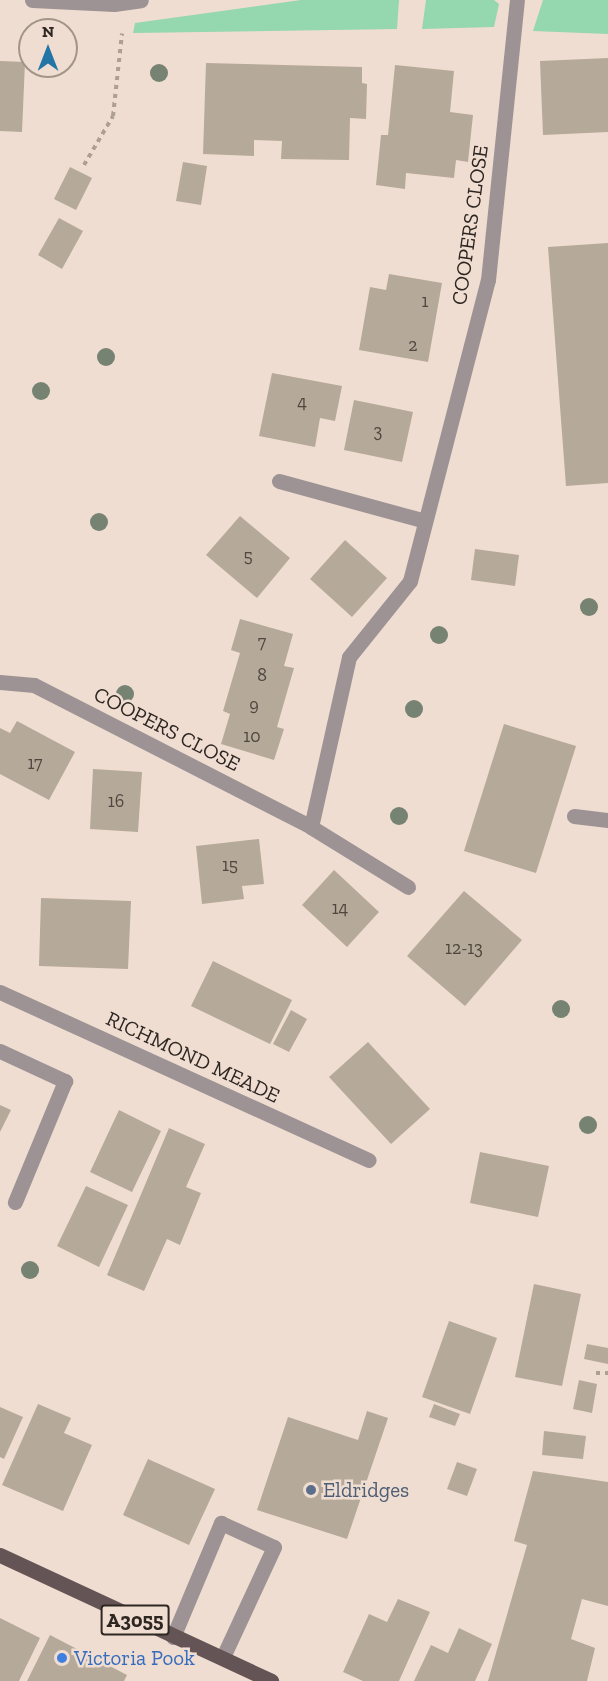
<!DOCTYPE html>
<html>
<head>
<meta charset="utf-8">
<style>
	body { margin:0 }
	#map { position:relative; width:608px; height:1681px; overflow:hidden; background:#f0ddd1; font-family:"Zilla Slab",serif }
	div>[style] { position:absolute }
	.green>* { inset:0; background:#95d7af }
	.building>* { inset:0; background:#b5a999 }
	.path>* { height:4px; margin-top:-2px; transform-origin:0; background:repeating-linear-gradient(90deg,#ae9f95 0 4.5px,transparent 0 9px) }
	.minor>* { height:15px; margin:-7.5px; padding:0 7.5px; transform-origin:7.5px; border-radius:7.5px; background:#9d9394 }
	.major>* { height:15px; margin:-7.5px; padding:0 7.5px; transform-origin:7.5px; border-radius:7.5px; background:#655456 }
	.trees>* { width:18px; height:18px; margin:-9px; border-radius:50%; background:#768272 }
	.dots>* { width:16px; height:16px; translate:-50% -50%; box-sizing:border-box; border:3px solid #f0ddd1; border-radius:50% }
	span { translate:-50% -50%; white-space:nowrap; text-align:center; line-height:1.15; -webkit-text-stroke:5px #f0ddd1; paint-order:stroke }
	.number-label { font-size:18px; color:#4f473f }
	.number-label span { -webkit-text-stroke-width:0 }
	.shield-label span { padding:2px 4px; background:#f0ddd1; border:2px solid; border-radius:4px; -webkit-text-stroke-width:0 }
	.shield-label { font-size:20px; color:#2d2621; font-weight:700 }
	.street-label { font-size:21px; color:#2d2621 }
	.service-label { font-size:21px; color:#4e5e75 }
	.left { translate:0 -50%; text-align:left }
	.shop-label { font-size:21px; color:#366cbe }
	.north { position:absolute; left:18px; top:18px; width:60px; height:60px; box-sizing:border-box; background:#f0ddd1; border:2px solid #a2948b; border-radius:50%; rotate:0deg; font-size:16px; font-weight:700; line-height:24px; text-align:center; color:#2d2621 }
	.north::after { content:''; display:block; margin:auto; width:21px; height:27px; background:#2375a6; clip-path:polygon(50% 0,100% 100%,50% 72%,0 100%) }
</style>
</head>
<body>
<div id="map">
	<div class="green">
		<div style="clip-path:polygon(301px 0,399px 0,397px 29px,133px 33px,135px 23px)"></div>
		<div style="clip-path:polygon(426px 0,494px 0,499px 4px,494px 27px,422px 29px)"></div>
		<div style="clip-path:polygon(543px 0,608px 0,608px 34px,533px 31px)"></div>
	</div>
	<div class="building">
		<div style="clip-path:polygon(608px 58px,608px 132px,543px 135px,540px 61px)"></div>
		<div style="clip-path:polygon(0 61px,25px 62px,22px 132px,0 131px)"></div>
		<div style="clip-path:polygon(206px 63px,362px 67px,362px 83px,367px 84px,366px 119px,350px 118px,349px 160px,281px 159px,282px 141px,254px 140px,254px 156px,203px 154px)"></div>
		<div style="clip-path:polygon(395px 65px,454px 71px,450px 112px,473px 115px,468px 162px,456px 160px,454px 178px,406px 173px,405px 189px,376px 185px,381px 135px,388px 135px)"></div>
		<div style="clip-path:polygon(183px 162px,207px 166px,201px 205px,176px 201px)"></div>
		<div style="clip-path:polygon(70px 167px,92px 178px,76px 210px,54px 199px)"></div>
		<div style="clip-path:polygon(59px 218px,83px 231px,62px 269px,38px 255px)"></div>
		<div style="clip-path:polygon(608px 243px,608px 483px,566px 486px,548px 247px)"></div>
		<div style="clip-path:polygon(389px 274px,442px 283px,428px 362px,359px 350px,370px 287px,386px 290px)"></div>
		<div style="clip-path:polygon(272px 373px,342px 386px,335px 421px,320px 418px,315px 447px,259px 436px)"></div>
		<div style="clip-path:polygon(354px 400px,413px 412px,402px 462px,344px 450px)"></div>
		<div style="clip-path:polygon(240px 516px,290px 558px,257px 598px,206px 555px)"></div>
		<div style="clip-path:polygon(345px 540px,387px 578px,352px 617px,310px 579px)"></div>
		<div style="clip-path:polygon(475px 549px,519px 555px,515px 586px,471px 580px)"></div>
		<div style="clip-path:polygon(240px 619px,293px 634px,284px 666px,294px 668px,277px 727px,284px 729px,274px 760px,221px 744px,230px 714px,223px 711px,240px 653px,231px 650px)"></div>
		<div style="clip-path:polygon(17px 721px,75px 752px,49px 800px,0 774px,0 728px,10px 733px)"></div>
		<div style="clip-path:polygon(504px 724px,576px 746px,536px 873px,464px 851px)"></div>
		<div style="clip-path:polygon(93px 769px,142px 772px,138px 832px,90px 829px)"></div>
		<div style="clip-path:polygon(259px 839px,264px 884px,242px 886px,244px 899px,202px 904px,196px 846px)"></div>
		<div style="clip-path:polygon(334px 870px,379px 912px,347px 947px,302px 905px)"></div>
		<div style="clip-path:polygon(464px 891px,522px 940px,465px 1006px,407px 956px)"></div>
		<div style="clip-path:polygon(41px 898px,131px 901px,128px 969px,39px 966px)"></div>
		<div style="clip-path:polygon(213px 961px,292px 1000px,270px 1044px,191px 1006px)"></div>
		<div style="clip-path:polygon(291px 1010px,307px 1019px,289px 1052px,273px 1044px)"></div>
		<div style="clip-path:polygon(368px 1042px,430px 1109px,391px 1144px,329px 1077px)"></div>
		<div style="clip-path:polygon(0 1105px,11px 1110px,0 1132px)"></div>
		<div style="clip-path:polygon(119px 1110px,161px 1131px,132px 1192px,90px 1172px)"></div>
		<div style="clip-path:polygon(169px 1128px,205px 1144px,186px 1187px,201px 1193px,180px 1245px,167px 1239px,144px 1291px,107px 1275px)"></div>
		<div style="clip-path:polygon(480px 1152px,549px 1166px,538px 1217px,470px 1203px)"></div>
		<div style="clip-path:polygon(86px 1186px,128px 1205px,99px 1267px,57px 1246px)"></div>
		<div style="clip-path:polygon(534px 1284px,581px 1294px,562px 1386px,515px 1377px)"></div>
		<div style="clip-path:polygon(449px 1321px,497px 1338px,470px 1414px,422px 1397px)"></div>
		<div style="clip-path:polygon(587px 1344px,608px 1348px,608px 1364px,584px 1359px)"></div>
		<div style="clip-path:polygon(579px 1380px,597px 1384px,592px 1413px,573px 1409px)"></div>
		<div style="clip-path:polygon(38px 1404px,71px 1418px,64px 1433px,92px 1445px,63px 1511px,2px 1485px)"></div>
		<div style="clip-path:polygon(434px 1404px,460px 1414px,455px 1426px,429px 1417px)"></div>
		<div style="clip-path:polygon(0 1407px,23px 1417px,4px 1459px,0 1457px)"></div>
		<div style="clip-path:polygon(367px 1411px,388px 1418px,347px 1539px,257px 1510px,288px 1417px,358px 1440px)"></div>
		<div style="clip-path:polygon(544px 1431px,586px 1436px,583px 1459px,542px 1455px)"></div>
		<div style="clip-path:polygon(148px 1459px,215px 1489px,189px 1545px,123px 1515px)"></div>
		<div style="clip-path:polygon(457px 1462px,477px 1469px,467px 1496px,447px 1489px)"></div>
		<div style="clip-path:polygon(533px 1471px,608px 1482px,608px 1606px,582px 1599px,571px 1639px,595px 1648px,587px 1681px,488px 1681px,527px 1545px,514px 1541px)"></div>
		<div style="clip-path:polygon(398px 1599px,430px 1612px,399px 1681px,363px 1681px,343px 1672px,369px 1614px,387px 1622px)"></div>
		<div style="clip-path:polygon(0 1618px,40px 1638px,19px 1681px,0 1681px)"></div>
		<div style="clip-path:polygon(459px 1628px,492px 1644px,475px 1681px,414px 1681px,431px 1645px,448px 1653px)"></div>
		<div style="clip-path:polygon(50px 1635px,127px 1675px,124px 1681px,27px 1681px)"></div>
	</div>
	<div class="path">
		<div style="left:84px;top:165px;width:57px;rotate:-59.4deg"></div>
		<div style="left:113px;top:116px;width:83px;rotate:-83.8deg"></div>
		<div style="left:596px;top:1373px;width:12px"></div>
	</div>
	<div class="minor">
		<div style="left:32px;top:0;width:82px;rotate:2.8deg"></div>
		<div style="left:114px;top:4px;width:27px;rotate:-8deg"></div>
		<div style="left:279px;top:481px;width:151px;rotate:15.3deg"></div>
		<div style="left:0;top:682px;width:34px;rotate:5deg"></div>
		<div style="left:34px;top:685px;width:311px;rotate:27.1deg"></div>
		<div style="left:311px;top:827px;width:114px;rotate:31.7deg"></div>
		<div style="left:574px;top:816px;width:34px;rotate:7deg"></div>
		<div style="left:311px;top:827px;width:174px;rotate:-77.4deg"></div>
		<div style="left:349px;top:657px;width:97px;rotate:-51.2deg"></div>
		<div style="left:410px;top:581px;width:311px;rotate:-75.5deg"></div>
		<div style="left:488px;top:280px;width:281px;rotate:-84.1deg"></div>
		<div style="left:0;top:992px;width:405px;rotate:24.5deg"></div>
		<div style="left:0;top:1051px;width:72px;rotate:24.8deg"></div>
		<div style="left:65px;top:1081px;width:131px;rotate:112.5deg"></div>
		<div style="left:173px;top:1637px;width:124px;rotate:-67.2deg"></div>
		<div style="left:221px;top:1523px;width:58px;rotate:24.4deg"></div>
		<div style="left:274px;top:1547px;width:121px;rotate:114.9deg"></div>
	</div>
	<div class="major">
		<div style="left:0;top:1555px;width:299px;rotate:24.9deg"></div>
	</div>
	<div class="trees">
		<div style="left:159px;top:73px"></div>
		<div style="left:106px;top:357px"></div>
		<div style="left:41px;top:391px"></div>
		<div style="left:99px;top:522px"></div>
		<div style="left:589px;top:607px"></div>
		<div style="left:439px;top:635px"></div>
		<div style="left:125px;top:694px"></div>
		<div style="left:414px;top:709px"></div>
		<div style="left:399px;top:816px"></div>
		<div style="left:561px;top:1009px"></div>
		<div style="left:588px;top:1125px"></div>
		<div style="left:30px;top:1270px"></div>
	</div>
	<div class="dots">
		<div style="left:311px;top:1490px;background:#5c6f8a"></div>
		<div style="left:62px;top:1658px;background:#3f7fe0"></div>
	</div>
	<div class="number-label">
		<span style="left:425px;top:301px">1</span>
		<span style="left:413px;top:345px">2</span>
		<span style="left:302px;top:402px">4</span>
		<span style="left:378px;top:431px">3</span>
		<span style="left:248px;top:556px">5</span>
		<span style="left:262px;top:642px">7</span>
		<span style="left:262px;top:675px">8</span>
		<span style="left:254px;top:705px">9</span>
		<span style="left:252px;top:736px">10</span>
		<span style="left:35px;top:763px">17</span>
		<span style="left:116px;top:801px">16</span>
		<span style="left:230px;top:865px">15</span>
		<span style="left:340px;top:908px">14</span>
		<span style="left:464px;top:948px">12-13</span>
	</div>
	<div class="shield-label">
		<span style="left:135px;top:1620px">A3055</span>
	</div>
	<div class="street-label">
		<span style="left:470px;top:225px;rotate:-82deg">COOPERS CLOSE</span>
		<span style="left:167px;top:729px;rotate:27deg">COOPERS CLOSE</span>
		<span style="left:193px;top:1057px;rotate:25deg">RICHMOND MEADE</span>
	</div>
	<div class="service-label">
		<span class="left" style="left:323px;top:1490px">Eldridges</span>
	</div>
	<div class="shop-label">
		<span class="left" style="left:74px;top:1658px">Victoria Pook</span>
	</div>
	<div class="north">N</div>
</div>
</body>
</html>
